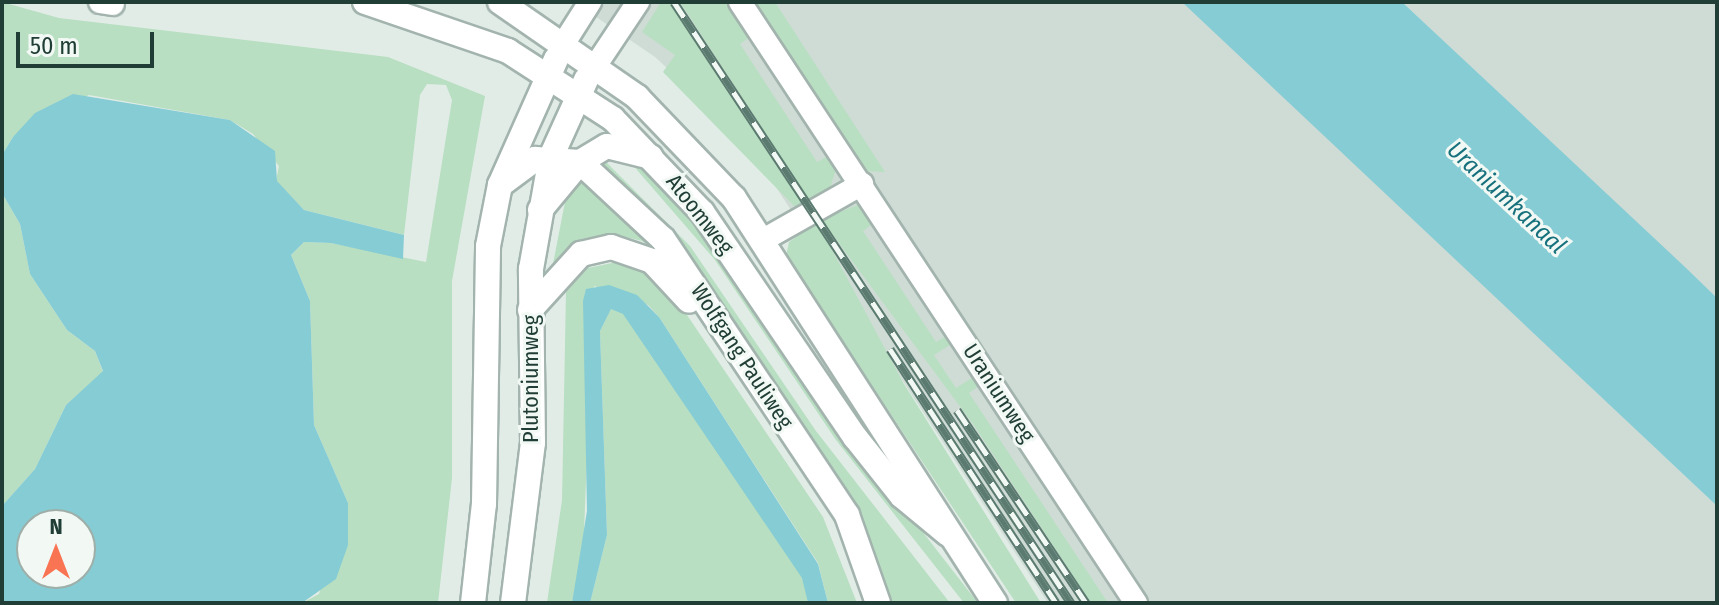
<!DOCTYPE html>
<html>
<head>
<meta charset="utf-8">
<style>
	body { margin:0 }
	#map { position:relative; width:1719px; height:605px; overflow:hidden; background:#e1ece7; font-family:"Fira Sans Condensed",sans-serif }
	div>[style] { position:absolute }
	.built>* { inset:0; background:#cfdcd6 }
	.green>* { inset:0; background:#b8dfc1 }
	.water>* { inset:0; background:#86ccd4 }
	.roads { filter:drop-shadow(2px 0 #a3b4ae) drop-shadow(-2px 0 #a3b4ae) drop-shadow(0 2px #a3b4ae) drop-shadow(0 -2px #a3b4ae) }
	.street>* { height:22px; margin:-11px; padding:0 11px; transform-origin:11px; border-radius:11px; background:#fff }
	.secondary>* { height:24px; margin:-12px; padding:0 12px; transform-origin:12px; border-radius:12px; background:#fff }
	.rail>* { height:9px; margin-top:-4.5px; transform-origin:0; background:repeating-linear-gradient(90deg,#f2f9f5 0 18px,#5b7a70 0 36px); box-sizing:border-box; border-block:2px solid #5b7a70 }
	span { translate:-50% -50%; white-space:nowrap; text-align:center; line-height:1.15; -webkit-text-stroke:6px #f2f9f5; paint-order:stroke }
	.street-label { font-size:22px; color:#203e35 }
	.water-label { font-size:24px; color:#17717d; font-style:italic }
	.frame { position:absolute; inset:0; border:4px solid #203e35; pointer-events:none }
	.north { position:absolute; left:16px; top:509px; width:80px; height:80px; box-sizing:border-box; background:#f2f9f5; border:2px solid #9eaea8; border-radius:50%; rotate:0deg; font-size:22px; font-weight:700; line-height:32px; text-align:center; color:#203e35 }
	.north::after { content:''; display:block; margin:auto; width:28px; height:36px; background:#f97452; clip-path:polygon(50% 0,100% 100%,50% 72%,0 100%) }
	.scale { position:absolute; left:16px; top:32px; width:138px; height:36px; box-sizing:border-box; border:4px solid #203e35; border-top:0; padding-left:10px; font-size:24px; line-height:28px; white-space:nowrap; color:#203e35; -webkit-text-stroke:6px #f2f9f5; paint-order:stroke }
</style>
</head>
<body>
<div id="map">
	<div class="built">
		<div style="clip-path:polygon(574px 2px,1185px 2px,1717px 506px,1717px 603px,1048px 603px,770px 178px,721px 118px,655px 57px)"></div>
		<div style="clip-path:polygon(1402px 2px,1717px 2px,1717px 298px,1682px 267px)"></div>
	</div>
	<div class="green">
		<div style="clip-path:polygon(2px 2px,59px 18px,388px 57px,485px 96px,452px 281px,452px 478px,438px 603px,302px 603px,319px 594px,348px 503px,314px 425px,310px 301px,291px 255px,304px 242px,331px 243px,426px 262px,452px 100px,446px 85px,427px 84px,420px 95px,404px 235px,304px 210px,276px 181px,279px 166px,253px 134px,230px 120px,89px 95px,13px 137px,2px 155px)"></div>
		<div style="clip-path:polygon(661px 2px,671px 2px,804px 206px,798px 210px,663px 72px,675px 55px,642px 32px)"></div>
		<div style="clip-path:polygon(680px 2px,729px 2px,751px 36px,740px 44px,817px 162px,830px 155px,836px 169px,830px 188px,810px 202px)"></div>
		<div style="clip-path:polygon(753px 2px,775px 2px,885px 172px,864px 171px)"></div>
		<div style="clip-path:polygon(603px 159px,690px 246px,816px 431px,950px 603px,886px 603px,867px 536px,847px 500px,595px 162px)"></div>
		<div style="clip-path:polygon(631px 163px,664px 183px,722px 255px,798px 372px,978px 603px,964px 603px,836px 440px,715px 260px)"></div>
		<div style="clip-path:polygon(584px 169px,677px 265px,642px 241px,610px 233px,583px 240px,552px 269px,565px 202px)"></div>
		<div style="clip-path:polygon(2px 193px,20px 224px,30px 274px,67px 330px,95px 351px,103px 372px,66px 405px,35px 469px,2px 506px)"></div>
		<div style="clip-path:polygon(858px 205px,874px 223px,863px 231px,936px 342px,948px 335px,953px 343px,934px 355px,956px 388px,975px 376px,980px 385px,969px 393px,1108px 603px,1091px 603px,973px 424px,821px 219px)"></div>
		<div style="clip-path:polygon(817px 222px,904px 384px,1041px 603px,1016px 603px,786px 256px,789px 242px)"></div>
		<div style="clip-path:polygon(622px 261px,653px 275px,685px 312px,823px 517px,857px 603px,828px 603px,818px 563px,659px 317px,648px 305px,594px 286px,583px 555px,572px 603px,547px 603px,562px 500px,566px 292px,588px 268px)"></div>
		<div style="clip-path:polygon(611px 308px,623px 313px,803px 578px,808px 603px,590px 603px,607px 535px,600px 331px)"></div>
	</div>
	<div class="water">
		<div style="clip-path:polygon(1182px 2px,1402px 2px,1685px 267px,1717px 298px,1717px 506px)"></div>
		<div style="clip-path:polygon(evenodd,73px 94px,230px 120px,275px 151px,277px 181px,304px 210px,404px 235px,403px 259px,331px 243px,304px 242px,291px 255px,310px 301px,314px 425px,348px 503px,348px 545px,336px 579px,302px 603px,2px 603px,2px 506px,35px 469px,66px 405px,103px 371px,95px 351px,67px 330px,30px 274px,20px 224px,2px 193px,2px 155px,13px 137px,35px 113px,73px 94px,32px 525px,80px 525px,80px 573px,32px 573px,32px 525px)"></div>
		<div style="clip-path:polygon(609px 285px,637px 295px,659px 317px,818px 564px,828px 603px,808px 603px,802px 578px,623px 314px,611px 309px,600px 331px,607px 535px,590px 603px,572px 603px,587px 511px,583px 301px,586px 289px)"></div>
	</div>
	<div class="roads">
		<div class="street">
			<div style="left:100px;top:2px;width:13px;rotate:9deg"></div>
			<div style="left:740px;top:2px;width:720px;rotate:56.62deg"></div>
			<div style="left:564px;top:43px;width:49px;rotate:-57.6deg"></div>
			<div style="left:596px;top:65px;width:76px;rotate:-56.3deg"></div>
			<div style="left:763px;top:240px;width:114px;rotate:-29.5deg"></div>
		</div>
		<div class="secondary">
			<div style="left:365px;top:2px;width:151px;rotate:18.9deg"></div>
			<div style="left:508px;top:51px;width:125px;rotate:32.9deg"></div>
			<div style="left:613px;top:119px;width:129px;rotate:46.3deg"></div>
			<div style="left:702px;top:212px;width:272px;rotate:55.8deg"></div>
			<div style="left:855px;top:437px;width:75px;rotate:51.5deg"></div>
			<div style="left:902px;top:496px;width:60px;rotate:39.6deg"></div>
			<div style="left:500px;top:2px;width:167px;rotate:34.7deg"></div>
			<div style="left:637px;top:97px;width:140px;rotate:46.2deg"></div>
			<div style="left:734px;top:198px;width:482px;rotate:57.2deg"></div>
			<div style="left:500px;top:185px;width:44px;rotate:-36.6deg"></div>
			<div style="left:535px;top:159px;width:45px;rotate:3.8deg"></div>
			<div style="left:580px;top:162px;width:113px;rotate:42.9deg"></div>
			<div style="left:663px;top:239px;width:332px;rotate:56.3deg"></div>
			<div style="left:847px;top:515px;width:93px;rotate:70.6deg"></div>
			<div style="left:540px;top:210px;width:62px;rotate:-50.2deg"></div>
			<div style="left:580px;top:162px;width:31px;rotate:-31deg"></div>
			<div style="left:607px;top:146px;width:45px;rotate:14deg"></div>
			<div style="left:530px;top:310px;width:76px;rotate:-47.7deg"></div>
			<div style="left:581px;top:254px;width:31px;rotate:-13deg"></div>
			<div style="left:611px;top:247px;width:43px;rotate:18.9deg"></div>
			<div style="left:652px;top:261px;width:54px;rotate:47.2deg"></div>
			<div style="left:473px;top:603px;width:100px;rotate:-83.7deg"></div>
			<div style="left:484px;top:504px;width:258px;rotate:-89.1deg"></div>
			<div style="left:488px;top:246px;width:62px;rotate:-78.9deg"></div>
			<div style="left:500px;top:185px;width:138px;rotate:-66deg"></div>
			<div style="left:513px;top:603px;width:161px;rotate:-82.9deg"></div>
			<div style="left:533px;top:443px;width:174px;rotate:-90.7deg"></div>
			<div style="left:531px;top:269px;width:114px;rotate:-79.9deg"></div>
			<div style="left:551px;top:157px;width:85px;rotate:-65.6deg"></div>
		</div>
	</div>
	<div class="rail">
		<div style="left:674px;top:2px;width:720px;rotate:56.55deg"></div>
		<div style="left:890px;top:349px;width:303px;rotate:56.8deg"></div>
		<div style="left:957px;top:410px;width:232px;rotate:56.2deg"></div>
	</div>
	<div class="street-label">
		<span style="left:700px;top:214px;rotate:52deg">Atoomweg</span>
		<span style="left:742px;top:356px;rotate:57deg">Wolfgang Pauliweg</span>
		<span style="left:531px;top:379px;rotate:-90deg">Plutoniumweg</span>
		<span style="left:999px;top:393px;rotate:57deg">Uraniumweg</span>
	</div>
	<div class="water-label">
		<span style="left:1506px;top:198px;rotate:43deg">Uraniumkanaal</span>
	</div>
	<div class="frame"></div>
	<div class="north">N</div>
	<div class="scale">50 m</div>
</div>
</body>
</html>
